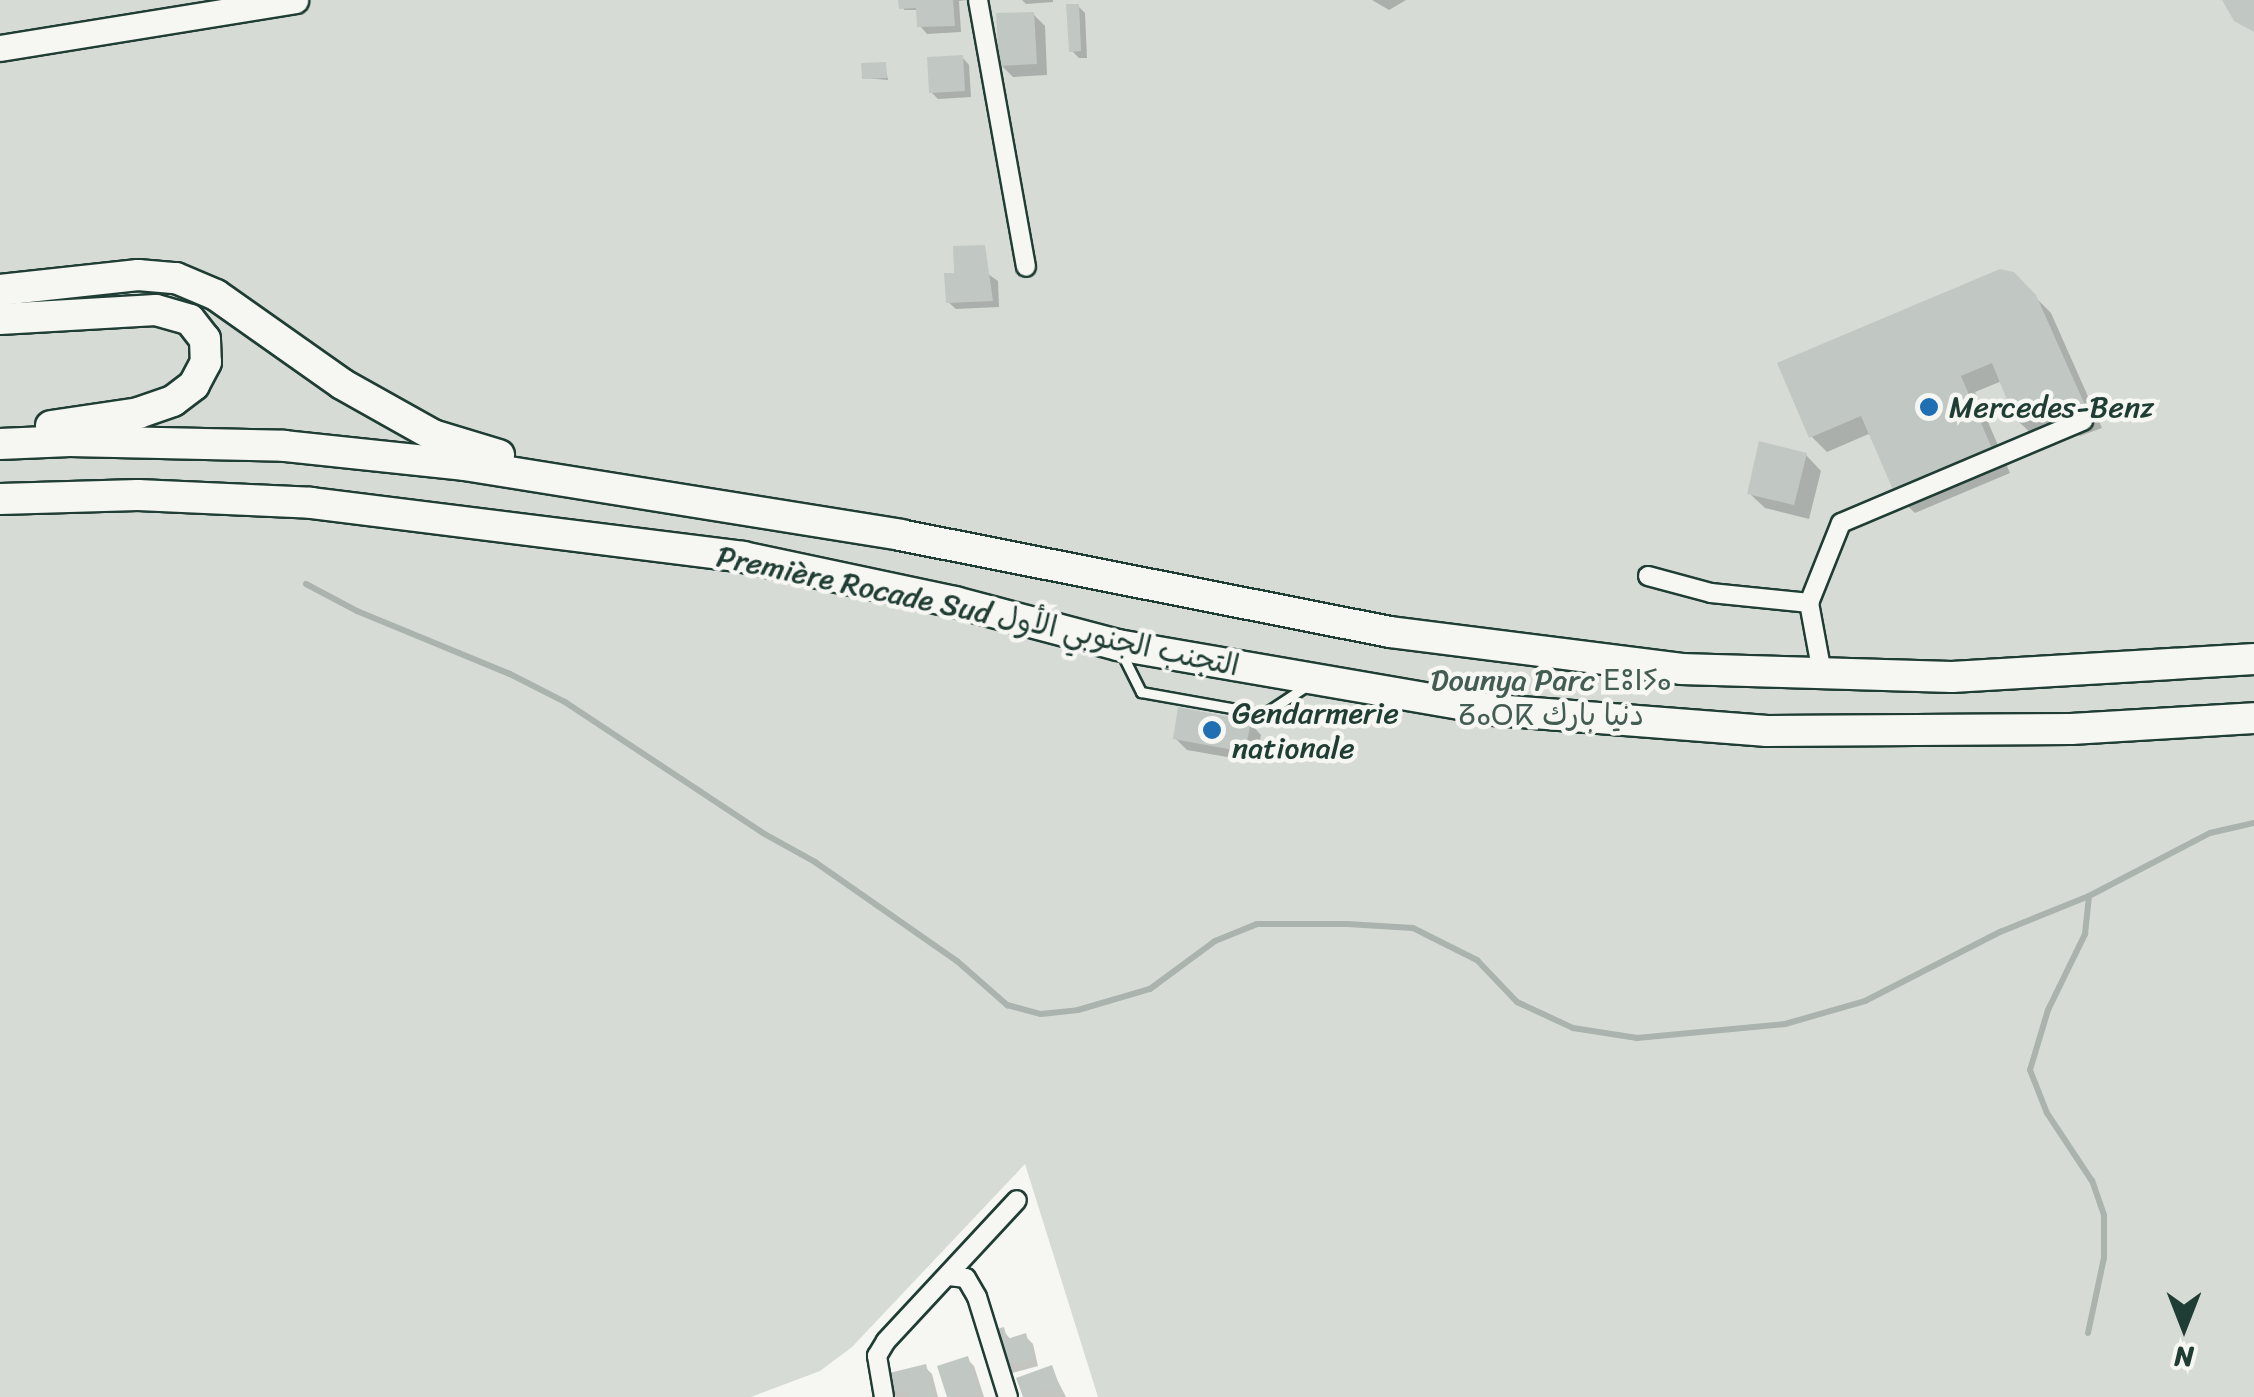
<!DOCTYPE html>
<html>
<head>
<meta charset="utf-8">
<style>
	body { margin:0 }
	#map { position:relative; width:2254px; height:1397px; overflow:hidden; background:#f6f6f2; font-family:Sriracha,"Playpen Sans Arabic","Noto Sans Tifinagh",sans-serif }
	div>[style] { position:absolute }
	.green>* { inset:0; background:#d6dbd6 }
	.shadow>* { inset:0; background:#0003 }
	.stream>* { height:6px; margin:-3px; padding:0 3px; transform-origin:3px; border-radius:3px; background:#aab3ae }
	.building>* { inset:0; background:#c1c8c3 }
	.roads { filter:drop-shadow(2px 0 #1f3d34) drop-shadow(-2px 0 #1f3d34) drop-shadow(0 2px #1f3d34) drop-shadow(0 -2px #1f3d34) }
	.lane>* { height:9px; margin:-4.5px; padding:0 4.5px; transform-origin:4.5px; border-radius:4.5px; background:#f6f6f2 }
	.street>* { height:18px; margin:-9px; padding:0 9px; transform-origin:9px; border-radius:9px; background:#f6f6f2 }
	.primary>* { height:25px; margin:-12.5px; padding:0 12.5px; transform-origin:12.5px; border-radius:12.5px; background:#f6f6f2 }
	.highway>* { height:30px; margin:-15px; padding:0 15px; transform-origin:15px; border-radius:15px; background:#f6f6f2 }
	.dots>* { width:28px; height:28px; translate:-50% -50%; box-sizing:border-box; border:5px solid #f6f6f2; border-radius:50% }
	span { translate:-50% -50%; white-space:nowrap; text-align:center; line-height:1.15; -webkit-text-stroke:9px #f6f6f2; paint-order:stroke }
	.poi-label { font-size:30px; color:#1f3d34 }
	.left { translate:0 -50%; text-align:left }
	.street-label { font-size:30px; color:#1f3d34 }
	.park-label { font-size:30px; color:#445d54 }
	.north { position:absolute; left:2134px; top:1277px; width:100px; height:100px; -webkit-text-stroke:8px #f6f6f2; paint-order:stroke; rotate:180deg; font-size:28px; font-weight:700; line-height:40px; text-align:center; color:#1f3d34 }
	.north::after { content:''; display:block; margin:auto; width:35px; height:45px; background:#1f3d34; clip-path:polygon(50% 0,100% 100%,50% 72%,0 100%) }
</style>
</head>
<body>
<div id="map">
	<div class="green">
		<div style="clip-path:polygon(0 0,2254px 0,2254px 1397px,1098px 1397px,1025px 1164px,852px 1347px,820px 1371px,751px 1397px,0 1397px)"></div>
	</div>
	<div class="shadow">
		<div style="clip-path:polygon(901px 0,967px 0,959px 1px,961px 32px,927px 34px,920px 26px,919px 10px,904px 10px)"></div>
		<div style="clip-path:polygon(1022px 0,1053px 0,1053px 2px,1026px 4px)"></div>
		<div style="clip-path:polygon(1372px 0,1406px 0,1389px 10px)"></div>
		<div style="clip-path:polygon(1078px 6px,1085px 13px,1087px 58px,1079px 58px,1072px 51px)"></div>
		<div style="clip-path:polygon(1033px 14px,1045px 26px,1047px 75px,1013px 77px,1001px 65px)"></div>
		<div style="clip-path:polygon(962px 57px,969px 65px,971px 97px,938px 99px,931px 92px)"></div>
		<div style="clip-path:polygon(885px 64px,888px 80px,865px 78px)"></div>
		<div style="clip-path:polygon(984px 247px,988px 274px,998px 281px,999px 307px,956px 309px,948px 302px)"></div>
		<div style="clip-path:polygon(2012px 274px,2051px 313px,2102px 428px,2080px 436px,2065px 422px,2034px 436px,2018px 421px,2002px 381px,1975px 392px,2010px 473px,1915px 513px,1899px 498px,1871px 433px,1827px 452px,1811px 436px)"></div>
		<div style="clip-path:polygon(1806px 455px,1821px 471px,1809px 519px,1765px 508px,1749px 493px)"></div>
		<div style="clip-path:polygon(1250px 723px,1261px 735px,1256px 762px,1187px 750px,1175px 738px)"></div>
		<div style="clip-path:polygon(1003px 1330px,1011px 1340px,1025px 1336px,1033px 1344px,1038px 1366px,1012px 1373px,1005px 1365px)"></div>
		<div style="clip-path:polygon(967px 1359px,974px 1366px,984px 1397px,950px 1397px,940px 1368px)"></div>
		<div style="clip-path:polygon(925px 1367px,932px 1374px,938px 1397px,896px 1397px,892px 1393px)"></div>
		<div style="clip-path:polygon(1051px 1368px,1066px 1397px,1026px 1397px)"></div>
	</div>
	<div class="stream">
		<div style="left:306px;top:584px;width:58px;rotate:27.9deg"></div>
		<div style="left:357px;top:611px;width:165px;rotate:22.4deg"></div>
		<div style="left:510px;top:674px;width:62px;rotate:27deg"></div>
		<div style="left:565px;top:702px;width:237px;rotate:33.5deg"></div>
		<div style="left:763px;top:833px;width:60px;rotate:29.1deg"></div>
		<div style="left:815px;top:862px;width:173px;rotate:34.9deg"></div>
		<div style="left:957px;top:961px;width:67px;rotate:41.3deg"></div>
		<div style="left:1007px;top:1005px;width:35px;rotate:15deg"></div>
		<div style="left:1041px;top:1014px;width:37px;rotate:-6deg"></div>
		<div style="left:1078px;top:1010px;width:75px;rotate:-16.3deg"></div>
		<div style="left:1150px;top:989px;width:81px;rotate:-36.4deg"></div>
		<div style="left:1215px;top:941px;width:45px;rotate:-22deg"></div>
		<div style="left:1257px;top:924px;width:90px"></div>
		<div style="left:1347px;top:924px;width:66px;rotate:3.5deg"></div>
		<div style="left:1413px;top:928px;width:72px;rotate:26.6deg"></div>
		<div style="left:1477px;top:960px;width:58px;rotate:46.4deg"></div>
		<div style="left:1517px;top:1002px;width:62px;rotate:24.9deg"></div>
		<div style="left:1573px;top:1028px;width:65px;rotate:8.9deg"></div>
		<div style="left:1637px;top:1038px;width:149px;rotate:-5.4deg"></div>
		<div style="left:1785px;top:1024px;width:83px;rotate:-16deg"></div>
		<div style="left:1865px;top:1001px;width:152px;rotate:-27.1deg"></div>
		<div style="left:2000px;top:932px;width:96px;rotate:-22deg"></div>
		<div style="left:2089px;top:896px;width:136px;rotate:-27.5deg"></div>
		<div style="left:2210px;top:833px;width:45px;rotate:-12.8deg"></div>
		<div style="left:2088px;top:1333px;width:77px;rotate:-78deg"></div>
		<div style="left:2104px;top:1258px;width:43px;rotate:-90deg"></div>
		<div style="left:2104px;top:1215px;width:36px;rotate:-109deg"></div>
		<div style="left:2092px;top:1181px;width:82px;rotate:-123.5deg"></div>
		<div style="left:2047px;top:1113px;width:46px;rotate:-111.6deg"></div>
		<div style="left:2030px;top:1070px;width:63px;rotate:-73.3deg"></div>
		<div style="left:2048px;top:1010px;width:85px;rotate:-64deg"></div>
		<div style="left:2085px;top:934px;width:37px;rotate:-84deg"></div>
	</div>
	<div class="building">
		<div style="clip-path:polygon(898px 0,953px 0,955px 26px,917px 27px,916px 8px,899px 9px)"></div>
		<div style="clip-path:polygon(2222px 0,2254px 0,2254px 32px,2234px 21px)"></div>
		<div style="clip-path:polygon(1066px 4px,1079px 4px,1081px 51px,1069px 52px)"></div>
		<div style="clip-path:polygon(1034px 12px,1037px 64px,999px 66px,996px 13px)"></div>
		<div style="clip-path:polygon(963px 55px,965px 91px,929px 93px,927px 57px)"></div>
		<div style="clip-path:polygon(886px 62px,887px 78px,862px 79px,861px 63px)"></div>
		<div style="clip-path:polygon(985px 245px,993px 301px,946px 303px,944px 273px,954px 273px,953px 246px)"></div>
		<div style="clip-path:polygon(2000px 269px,2014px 272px,2036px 295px,2088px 412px,2062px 422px,2052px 406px,2016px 422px,1992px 363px,1961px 376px,1996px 458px,1897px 499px,1861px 416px,1809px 438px,1777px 363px)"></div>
		<div style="clip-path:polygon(1759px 441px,1807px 453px,1794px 505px,1747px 494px)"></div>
		<div style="clip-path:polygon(1178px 707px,1251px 721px,1245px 752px,1173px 739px)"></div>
		<div style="clip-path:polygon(1004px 1327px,1007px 1339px,1026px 1333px,1033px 1359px,1002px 1367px,993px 1330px)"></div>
		<div style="clip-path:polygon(968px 1356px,980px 1395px,947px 1397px,937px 1366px)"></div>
		<div style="clip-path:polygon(926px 1364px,934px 1397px,910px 1397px,908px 1390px,890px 1394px,885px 1374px)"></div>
		<div style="clip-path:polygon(1052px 1365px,1062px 1393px,1056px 1395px,1053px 1387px,1039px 1392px,1041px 1397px,1023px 1397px,1016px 1378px)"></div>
	</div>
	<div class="roads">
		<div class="lane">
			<div style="left:1121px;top:652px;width:45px;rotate:63.4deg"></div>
			<div style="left:1141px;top:692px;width:125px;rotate:10.1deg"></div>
			<div style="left:1264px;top:714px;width:49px;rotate:-33.4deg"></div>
		</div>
		<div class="street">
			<div style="left:978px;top:0;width:271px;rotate:79.8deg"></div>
			<div style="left:1648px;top:576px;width:65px;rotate:15.1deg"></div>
			<div style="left:1711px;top:593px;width:99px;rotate:5.8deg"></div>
			<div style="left:1822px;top:673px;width:71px;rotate:-100.5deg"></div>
			<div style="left:1809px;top:603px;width:86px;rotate:-68.2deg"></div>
			<div style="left:1841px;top:523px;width:263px;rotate:-22.9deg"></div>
			<div style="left:949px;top:1276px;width:17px;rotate:7deg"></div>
			<div style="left:966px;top:1278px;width:22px;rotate:60deg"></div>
			<div style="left:977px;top:1297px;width:105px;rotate:72.8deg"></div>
			<div style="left:884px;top:1397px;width:42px;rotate:-99.7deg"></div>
			<div style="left:877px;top:1356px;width:17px;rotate:-59deg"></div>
			<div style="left:886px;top:1341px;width:192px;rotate:-47.1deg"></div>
		</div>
		<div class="primary">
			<div style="left:0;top:48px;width:299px;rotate:-9.2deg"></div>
		</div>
		<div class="highway">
			<div style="left:0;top:290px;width:139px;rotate:-6.2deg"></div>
			<div style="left:138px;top:275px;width:38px;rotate:5deg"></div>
			<div style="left:176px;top:278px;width:43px;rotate:23deg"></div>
			<div style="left:216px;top:295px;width:154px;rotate:35.2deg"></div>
			<div style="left:342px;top:384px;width:104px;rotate:29.3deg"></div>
			<div style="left:433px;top:435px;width:69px;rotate:16.9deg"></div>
			<div style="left:0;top:319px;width:156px;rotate:-3.3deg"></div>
			<div style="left:156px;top:310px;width:35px;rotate:16deg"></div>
			<div style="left:190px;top:320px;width:24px;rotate:52deg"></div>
			<div style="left:205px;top:339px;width:23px;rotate:88deg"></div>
			<div style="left:206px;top:362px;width:26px;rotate:118deg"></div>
			<div style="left:194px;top:385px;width:26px;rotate:143deg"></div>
			<div style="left:173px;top:401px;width:36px;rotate:161deg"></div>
			<div style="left:139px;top:413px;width:89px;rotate:171.6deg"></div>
			<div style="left:0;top:444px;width:70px;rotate:-2.5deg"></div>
			<div style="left:70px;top:441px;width:214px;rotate:1.3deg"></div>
			<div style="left:284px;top:446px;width:182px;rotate:6deg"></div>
			<div style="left:465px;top:465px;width:441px;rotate:9.1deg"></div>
			<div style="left:900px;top:535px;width:500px;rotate:11.2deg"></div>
			<div style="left:1390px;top:632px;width:293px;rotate:7.2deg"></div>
			<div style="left:1681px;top:669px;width:271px;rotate:1.7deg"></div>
			<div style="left:1952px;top:677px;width:303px;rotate:-3.4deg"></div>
			<div style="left:0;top:499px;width:138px;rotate:-1.7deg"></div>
			<div style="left:138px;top:495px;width:173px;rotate:2.6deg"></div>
			<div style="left:311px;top:503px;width:435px;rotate:7.1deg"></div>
			<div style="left:743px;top:557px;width:217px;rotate:12deg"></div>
			<div style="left:955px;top:602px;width:169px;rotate:14.8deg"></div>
			<div style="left:1118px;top:645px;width:383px;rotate:9.8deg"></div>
			<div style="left:1495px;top:710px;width:273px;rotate:4.4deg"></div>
			<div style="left:1767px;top:731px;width:304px;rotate:-0.4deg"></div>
			<div style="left:2071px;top:729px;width:183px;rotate:-3.4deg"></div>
		</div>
	</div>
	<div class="dots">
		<div style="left:1929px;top:407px;background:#1f6fb2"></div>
		<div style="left:1212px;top:730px;background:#1f6fb2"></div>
	</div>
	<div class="poi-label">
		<span class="left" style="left:1949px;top:407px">Mercedes-Benz</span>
		<span class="left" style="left:1232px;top:730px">Gendarmerie<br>nationale</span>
	</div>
	<div class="street-label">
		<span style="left:978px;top:611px;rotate:12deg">Première Rocade Sud التجنب الجنوبي الأول</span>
	</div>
	<div class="park-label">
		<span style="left:1551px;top:697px">Dounya Parc ⴹⵓⵏⵢⴰ<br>ⵒⴰⵔⴽ دنيا بارك</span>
	</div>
	<div class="north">N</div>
</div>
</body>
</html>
